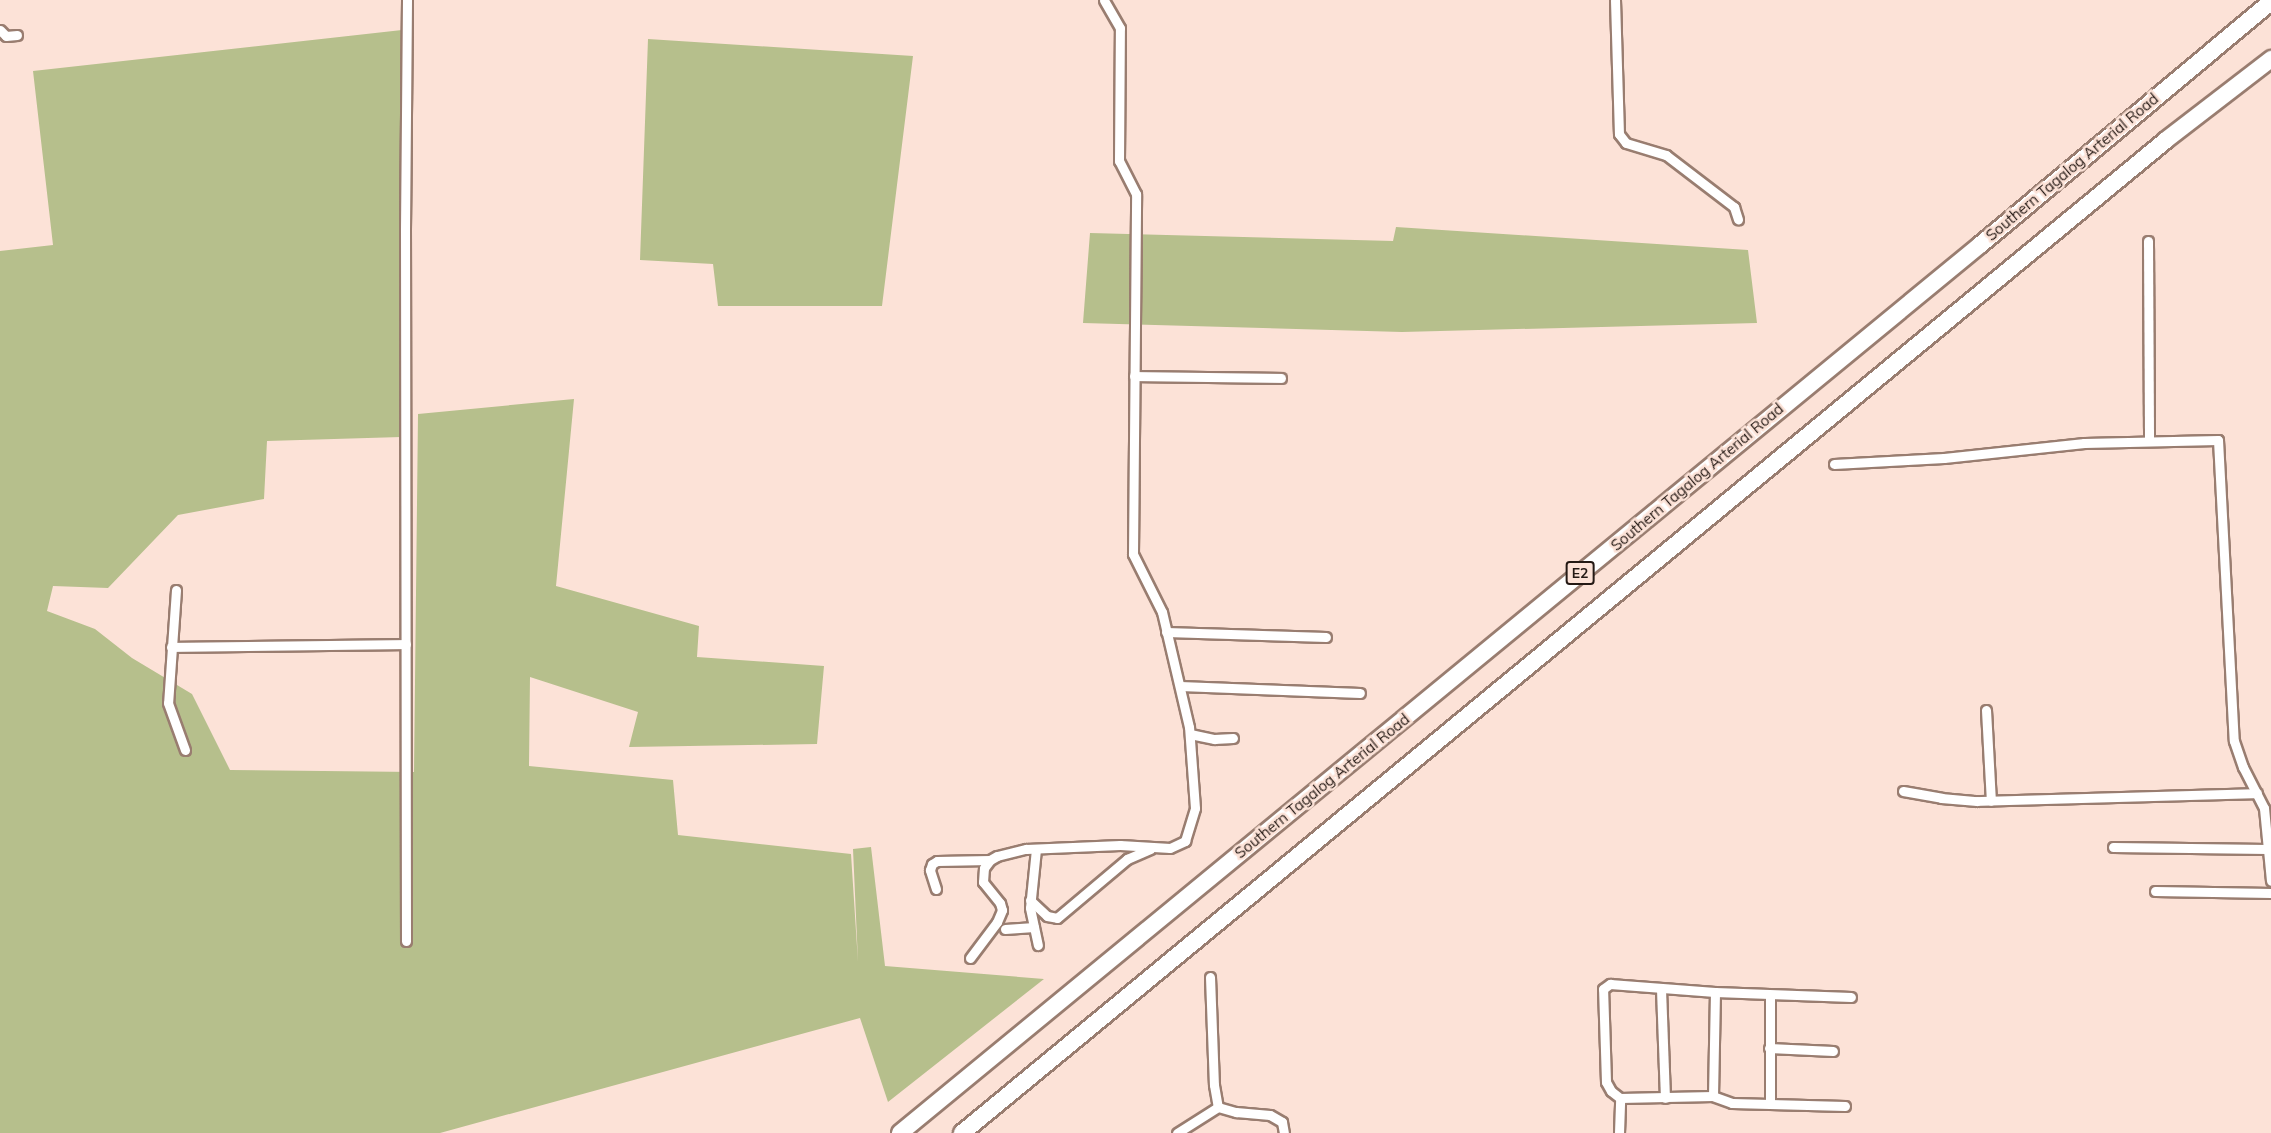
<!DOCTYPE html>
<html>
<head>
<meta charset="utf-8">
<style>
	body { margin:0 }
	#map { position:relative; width:2271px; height:1133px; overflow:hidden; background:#fce2d7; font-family:Mulish,sans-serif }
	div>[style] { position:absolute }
	.green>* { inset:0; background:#b6bf8c }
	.roads { filter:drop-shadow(2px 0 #997d70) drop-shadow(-2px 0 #997d70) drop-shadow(0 2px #997d70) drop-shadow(0 -2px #997d70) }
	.minor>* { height:9px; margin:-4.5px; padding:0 4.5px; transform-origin:4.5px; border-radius:4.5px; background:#fff }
	.motorway>* { height:16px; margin:-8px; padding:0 8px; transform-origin:8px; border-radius:8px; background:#fff }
	span { translate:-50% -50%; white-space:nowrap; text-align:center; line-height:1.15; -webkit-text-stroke:5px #fce2d7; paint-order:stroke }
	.shield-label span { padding:2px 4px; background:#fce2d7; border:2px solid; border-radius:4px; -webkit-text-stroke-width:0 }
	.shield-label { font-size:14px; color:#241914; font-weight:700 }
	.street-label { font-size:15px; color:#241914 }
</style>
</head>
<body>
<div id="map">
	<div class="green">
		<div style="clip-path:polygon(402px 30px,401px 437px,267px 441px,264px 499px,178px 515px,108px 588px,53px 586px,47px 611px,95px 629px,132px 658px,192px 694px,230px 770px,414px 772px,418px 414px,574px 399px,556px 586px,699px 626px,697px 657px,824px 666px,817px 744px,629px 747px,638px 712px,530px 677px,529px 766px,673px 780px,678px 835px,851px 854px,858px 962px,853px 849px,871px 847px,885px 966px,1044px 979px,888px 1102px,860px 1018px,440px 1133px,0 1133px,0 251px,53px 245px,33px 71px)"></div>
		<div style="clip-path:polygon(648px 39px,913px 56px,882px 306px,718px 306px,713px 264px,640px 260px)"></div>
		<div style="clip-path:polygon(1396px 227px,1748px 250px,1757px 323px,1402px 332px,1083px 323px,1090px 233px,1393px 241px)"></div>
	</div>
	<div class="roads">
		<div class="minor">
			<div style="left:1615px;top:0;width:134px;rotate:88.3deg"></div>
			<div style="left:1619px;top:134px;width:11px;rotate:52deg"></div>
			<div style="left:1626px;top:143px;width:42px;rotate:16.7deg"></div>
			<div style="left:1666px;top:155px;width:86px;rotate:37.4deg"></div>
			<div style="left:1734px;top:207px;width:13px;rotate:72deg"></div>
			<div style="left:0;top:30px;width:8px;rotate:45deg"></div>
			<div style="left:6px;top:36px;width:11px;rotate:-5deg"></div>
			<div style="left:2148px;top:241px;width:199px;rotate:89.7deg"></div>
			<div style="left:1134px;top:376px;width:147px;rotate:0.8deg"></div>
			<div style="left:1834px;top:464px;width:110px;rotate:-3.1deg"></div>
			<div style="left:1944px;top:458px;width:141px;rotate:-6.1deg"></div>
			<div style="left:2084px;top:443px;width:134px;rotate:-1.3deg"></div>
			<div style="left:2218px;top:440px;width:301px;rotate:87deg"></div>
			<div style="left:2234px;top:741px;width:28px;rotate:71deg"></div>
			<div style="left:2243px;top:767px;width:46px;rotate:62.9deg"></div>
			<div style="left:2264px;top:808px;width:73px;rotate:84.5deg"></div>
			<div style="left:176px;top:590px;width:113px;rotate:94deg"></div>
			<div style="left:168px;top:703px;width:50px;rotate:70.1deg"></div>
			<div style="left:1166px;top:632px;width:160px;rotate:1.8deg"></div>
			<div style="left:171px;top:647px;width:235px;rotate:-0.7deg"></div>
			<div style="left:1180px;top:686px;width:180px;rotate:2.2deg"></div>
			<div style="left:1986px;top:710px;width:91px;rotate:86.9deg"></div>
			<div style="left:1190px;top:734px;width:25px;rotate:12deg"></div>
			<div style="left:1214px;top:739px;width:19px;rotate:-3deg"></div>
			<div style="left:1903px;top:791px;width:39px;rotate:10deg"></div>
			<div style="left:1941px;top:798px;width:36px;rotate:5deg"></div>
			<div style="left:1977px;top:801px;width:280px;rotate:-1.6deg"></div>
			<div style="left:2113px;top:847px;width:154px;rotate:0.7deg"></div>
			<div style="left:1036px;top:849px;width:59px;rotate:95.8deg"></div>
			<div style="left:1030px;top:908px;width:38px;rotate:78deg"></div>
			<div style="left:936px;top:889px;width:20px;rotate:-108deg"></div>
			<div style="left:930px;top:870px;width:6px;rotate:-72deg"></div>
			<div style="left:932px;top:864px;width:6px;rotate:-31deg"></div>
			<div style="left:937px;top:861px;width:53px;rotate:-1.1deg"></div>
			<div style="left:2155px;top:891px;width:116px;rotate:1deg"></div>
			<div style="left:1030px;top:900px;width:23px;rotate:43deg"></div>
			<div style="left:1047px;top:916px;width:10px;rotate:11deg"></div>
			<div style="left:1057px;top:918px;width:92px;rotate:-40.1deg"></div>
			<div style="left:1127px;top:859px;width:25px;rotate:-23deg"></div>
			<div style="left:1005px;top:929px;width:29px;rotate:-4deg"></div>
			<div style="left:406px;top:941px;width:711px;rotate:-90.08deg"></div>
			<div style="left:405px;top:230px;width:230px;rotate:-89.5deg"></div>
			<div style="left:970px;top:958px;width:45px;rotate:-53.1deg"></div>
			<div style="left:997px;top:922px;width:13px;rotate:-67deg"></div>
			<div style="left:1002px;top:910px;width:7px;rotate:-106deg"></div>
			<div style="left:1000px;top:903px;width:27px;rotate:-129deg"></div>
			<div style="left:983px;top:882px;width:14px;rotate:-86deg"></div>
			<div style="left:984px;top:868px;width:10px;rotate:-53deg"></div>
			<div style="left:990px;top:860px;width:8px;rotate:-30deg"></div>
			<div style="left:997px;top:856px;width:30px;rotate:-14deg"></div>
			<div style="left:1026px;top:849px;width:94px;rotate:-2.4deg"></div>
			<div style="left:1120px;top:845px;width:50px;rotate:3.4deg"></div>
			<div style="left:1170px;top:848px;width:17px;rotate:-25deg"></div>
			<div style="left:1185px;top:841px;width:34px;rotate:-73deg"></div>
			<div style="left:1195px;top:808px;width:81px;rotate:-94.2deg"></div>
			<div style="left:1189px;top:727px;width:118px;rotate:-103.2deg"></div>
			<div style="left:1162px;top:612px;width:65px;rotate:-116.6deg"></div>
			<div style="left:1133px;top:554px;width:360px;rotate:-89.5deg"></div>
			<div style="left:1136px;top:194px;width:37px;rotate:-117deg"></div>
			<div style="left:1119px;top:161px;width:133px;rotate:-89.6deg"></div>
			<div style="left:1120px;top:28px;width:32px;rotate:-120deg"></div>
			<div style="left:1210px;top:977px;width:108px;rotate:87.9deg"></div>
			<div style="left:1214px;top:1085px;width:22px;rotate:80deg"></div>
			<div style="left:1218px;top:1107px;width:19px;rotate:16deg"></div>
			<div style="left:1236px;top:1112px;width:34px;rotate:5deg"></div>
			<div style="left:1270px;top:1115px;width:14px;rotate:30deg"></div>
			<div style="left:1282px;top:1122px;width:11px;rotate:80deg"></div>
			<div style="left:1661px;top:989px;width:109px;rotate:87.9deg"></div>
			<div style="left:1770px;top:995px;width:109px;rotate:90deg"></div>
			<div style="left:1769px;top:1048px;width:64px;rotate:2.7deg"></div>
			<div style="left:1713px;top:1096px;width:104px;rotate:-88.9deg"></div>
			<div style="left:1845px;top:1106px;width:113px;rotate:-178.5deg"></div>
			<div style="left:1732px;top:1103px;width:20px;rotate:-160deg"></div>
			<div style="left:1713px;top:1096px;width:93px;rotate:178.8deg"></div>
			<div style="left:1620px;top:1098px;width:11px;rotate:-142deg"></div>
			<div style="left:1611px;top:1091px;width:10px;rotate:-119deg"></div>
			<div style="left:1606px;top:1082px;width:93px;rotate:-91.8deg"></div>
			<div style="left:1603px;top:989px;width:9px;rotate:-36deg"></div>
			<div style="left:1610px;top:984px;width:105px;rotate:4.4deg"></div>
			<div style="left:1715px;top:992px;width:136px;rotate:2.1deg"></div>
			<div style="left:1177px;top:1133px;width:49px;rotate:-32.4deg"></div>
			<div style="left:1619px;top:1133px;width:35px;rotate:-88deg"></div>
		</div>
		<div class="motorway">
			<div style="left:900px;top:1133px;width:1398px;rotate:-39.43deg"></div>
			<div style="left:1980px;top:245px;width:379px;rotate:-39.9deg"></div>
			<div style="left:962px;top:1133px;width:1561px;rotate:-39.51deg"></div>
			<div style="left:2166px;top:140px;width:133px;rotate:-37.6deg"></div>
		</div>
	</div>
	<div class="shield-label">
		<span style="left:1580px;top:573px">E2</span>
	</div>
	<div class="street-label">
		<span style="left:2072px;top:167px;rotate:-40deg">Southern Tagalog Arterial Road</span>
		<span style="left:1697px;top:477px;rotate:-40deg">Southern Tagalog Arterial Road</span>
		<span style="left:1322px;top:786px;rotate:-39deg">Southern Tagalog Arterial Road</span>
	</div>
</div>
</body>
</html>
